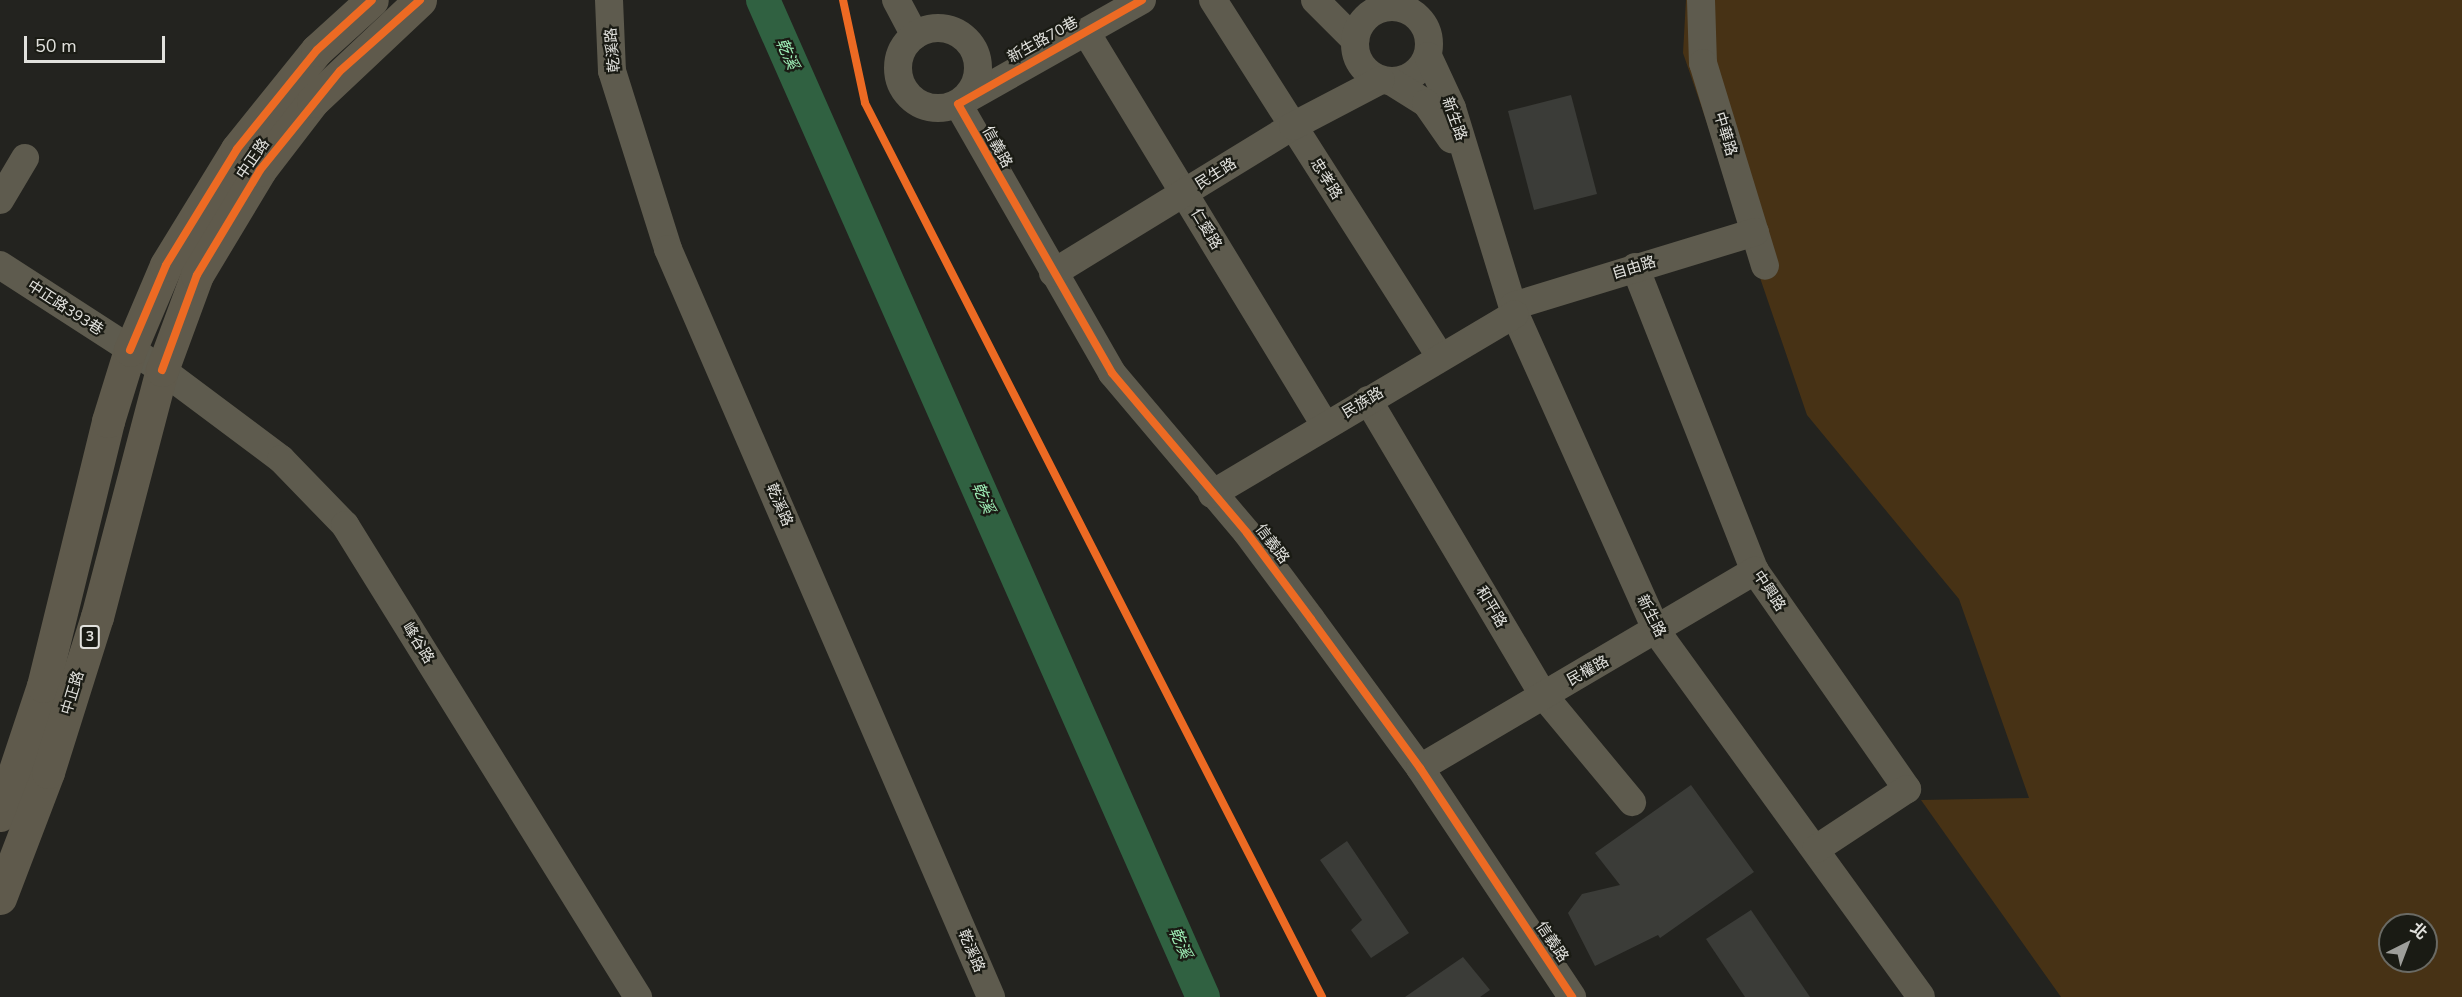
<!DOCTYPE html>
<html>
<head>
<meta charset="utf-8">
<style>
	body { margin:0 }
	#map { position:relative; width:2462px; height:997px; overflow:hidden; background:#23231f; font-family:"Nunito Sans","Noto Sans TC",sans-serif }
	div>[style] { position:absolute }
	.green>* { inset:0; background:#473215 }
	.river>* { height:34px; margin:-17px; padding:0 17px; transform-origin:17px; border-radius:17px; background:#306141 }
	.building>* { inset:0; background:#3b3c38 }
	.minor>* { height:28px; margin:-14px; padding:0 14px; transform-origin:14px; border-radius:14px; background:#5e5b4e }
	.minor>.ring { margin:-14px; padding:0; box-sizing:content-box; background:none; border:28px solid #5e5b4e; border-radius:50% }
	.major>* { height:33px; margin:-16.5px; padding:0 16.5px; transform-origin:16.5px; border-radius:16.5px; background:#5f5a4c }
	.cycleway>* { height:8px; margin:-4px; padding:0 4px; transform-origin:4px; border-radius:4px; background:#ed6a23 }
	span { translate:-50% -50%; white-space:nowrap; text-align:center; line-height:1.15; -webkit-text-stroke:4.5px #1a1b14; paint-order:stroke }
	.shield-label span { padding:2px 4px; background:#1a1b14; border:2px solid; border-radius:4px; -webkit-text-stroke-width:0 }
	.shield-label { font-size:14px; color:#e1e1dd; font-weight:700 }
	.street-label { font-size:15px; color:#e1e1dd }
	.water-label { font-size:16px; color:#9fefb7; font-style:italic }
	.north { position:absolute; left:2378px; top:913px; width:60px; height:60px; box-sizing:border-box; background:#1a1b14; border:2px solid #6a6a64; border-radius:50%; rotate:42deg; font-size:16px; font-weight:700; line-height:24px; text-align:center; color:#e1e1dd }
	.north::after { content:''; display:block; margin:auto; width:21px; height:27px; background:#9e9e9a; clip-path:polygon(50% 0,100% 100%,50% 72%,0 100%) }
	.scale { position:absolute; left:24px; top:36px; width:141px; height:27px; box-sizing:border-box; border:3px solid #e1e1dd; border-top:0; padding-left:8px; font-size:18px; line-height:21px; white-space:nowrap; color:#e1e1dd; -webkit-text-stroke:4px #1a1b14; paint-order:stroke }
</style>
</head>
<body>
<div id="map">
	<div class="green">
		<div style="clip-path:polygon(evenodd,1686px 0,2462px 0,2462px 997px,2061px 997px,1921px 800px,2029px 798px,1959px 599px,1807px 415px,1683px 53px,1686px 0,2390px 925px,2426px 925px,2426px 961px,2390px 961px,2390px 925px)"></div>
	</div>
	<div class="river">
		<div style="left:763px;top:0;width:1090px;rotate:66.19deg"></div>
	</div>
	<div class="building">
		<div style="clip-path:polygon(1571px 95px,1597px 194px,1534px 210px,1508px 111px)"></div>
		<div style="clip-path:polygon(1691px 785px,1754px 872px,1660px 938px,1658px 935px,1595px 966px,1568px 913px,1582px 894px,1620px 885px,1595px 853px)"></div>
		<div style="clip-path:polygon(1347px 841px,1409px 933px,1371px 958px,1351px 930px,1362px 920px,1320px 860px)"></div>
		<div style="clip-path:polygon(1751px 910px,1810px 997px,1745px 997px,1706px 939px)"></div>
		<div style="clip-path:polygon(1463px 957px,1490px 990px,1480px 997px,1405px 997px)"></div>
	</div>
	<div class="minor">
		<div style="left:609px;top:0;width:71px;rotate:87.6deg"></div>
		<div style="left:612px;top:71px;width:187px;rotate:72.5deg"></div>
		<div style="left:668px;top:249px;width:815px;rotate:66.64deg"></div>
		<div style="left:896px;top:0;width:40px;rotate:62deg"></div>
		<div style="left:1142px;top:0;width:211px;rotate:150.5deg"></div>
		<div style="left:958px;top:104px;width:310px;rotate:60.2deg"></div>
		<div style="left:1112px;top:373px;width:209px;rotate:49.8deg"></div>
		<div style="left:1247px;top:533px;width:107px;rotate:53.3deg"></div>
		<div style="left:1311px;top:619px;width:185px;rotate:53.8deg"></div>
		<div style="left:1420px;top:768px;width:275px;rotate:56.4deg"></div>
		<div style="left:1213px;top:0;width:423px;rotate:57.5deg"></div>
		<div style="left:1315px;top:0;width:57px;rotate:45deg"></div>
		<div style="left:1701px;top:0;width:63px;rotate:88.2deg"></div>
		<div style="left:1703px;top:63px;width:212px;rotate:73deg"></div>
		<div class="ring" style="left:1355px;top:7px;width:46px;height:46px"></div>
		<div class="ring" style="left:898px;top:28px;width:52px;height:52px"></div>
		<div style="left:1086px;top:32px;width:461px;rotate:58.7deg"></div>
		<div style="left:1428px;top:56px;width:57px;rotate:65.2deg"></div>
		<div style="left:1452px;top:108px;width:215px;rotate:73deg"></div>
		<div style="left:1515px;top:314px;width:348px;rotate:65.9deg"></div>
		<div style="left:1657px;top:632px;width:450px;rotate:54.1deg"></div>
		<div style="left:1392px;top:82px;width:40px;rotate:32deg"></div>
		<div style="left:1426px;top:103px;width:44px;rotate:55.2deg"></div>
		<div style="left:0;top:200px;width:49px;rotate:-59.2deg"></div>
		<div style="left:0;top:265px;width:193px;rotate:32.9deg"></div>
		<div style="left:162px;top:370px;width:149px;rotate:36.8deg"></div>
		<div style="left:281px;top:459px;width:92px;rotate:45.9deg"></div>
		<div style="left:345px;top:525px;width:556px;rotate:58.17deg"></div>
		<div style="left:1635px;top:267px;width:327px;rotate:68.5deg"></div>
		<div style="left:1755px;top:571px;width:266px;rotate:55.1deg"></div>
		<div style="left:1907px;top:789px;width:109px;rotate:146.6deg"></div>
		<div style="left:1053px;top:273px;width:281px;rotate:-31.5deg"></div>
		<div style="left:1293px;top:126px;width:99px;rotate:-27.6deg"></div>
		<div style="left:1513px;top:306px;width:253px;rotate:-17deg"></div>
		<div style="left:1368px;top:400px;width:344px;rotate:59.3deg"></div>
		<div style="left:1544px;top:696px;width:138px;rotate:50.3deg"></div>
		<div style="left:1212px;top:494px;width:352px;rotate:-30.7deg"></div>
		<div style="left:1420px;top:768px;width:389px;rotate:-30.5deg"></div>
	</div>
	<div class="major">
		<div style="left:0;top:815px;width:136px;rotate:-71.6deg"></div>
		<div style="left:43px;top:686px;width:273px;rotate:-76.2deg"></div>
		<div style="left:108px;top:421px;width:74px;rotate:-72.8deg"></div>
		<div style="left:130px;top:350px;width:92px;rotate:-67deg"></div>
		<div style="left:166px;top:265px;width:136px;rotate:-58.5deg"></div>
		<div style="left:237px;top:149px;width:127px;rotate:-51.1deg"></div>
		<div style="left:317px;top:50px;width:74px;rotate:-42.3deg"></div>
		<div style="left:0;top:898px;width:135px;rotate:-69.1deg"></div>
		<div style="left:48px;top:772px;width:163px;rotate:-72.5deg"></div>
		<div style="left:97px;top:617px;width:255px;rotate:-75.3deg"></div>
		<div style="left:162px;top:370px;width:101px;rotate:-69.8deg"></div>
		<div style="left:197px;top:275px;width:122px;rotate:-59deg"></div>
		<div style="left:260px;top:170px;width:87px;rotate:-52.5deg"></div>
		<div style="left:313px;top:101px;width:147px;rotate:-43.3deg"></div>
	</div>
	<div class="cycleway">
		<div style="left:843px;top:0;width:105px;rotate:77.9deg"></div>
		<div style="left:865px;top:103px;width:1004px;rotate:62.92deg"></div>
		<div style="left:1142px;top:0;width:211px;rotate:150.5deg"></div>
		<div style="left:958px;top:104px;width:310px;rotate:60.2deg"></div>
		<div style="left:1112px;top:373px;width:209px;rotate:49.8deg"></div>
		<div style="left:1247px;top:533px;width:107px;rotate:53.3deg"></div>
		<div style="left:1311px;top:619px;width:185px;rotate:53.8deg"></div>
		<div style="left:1420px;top:768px;width:275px;rotate:56.4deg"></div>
		<div style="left:130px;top:350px;width:92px;rotate:-67deg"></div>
		<div style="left:166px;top:265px;width:136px;rotate:-58.5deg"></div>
		<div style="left:237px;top:149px;width:127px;rotate:-51.1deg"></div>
		<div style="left:317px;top:50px;width:74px;rotate:-42.3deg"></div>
		<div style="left:162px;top:370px;width:101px;rotate:-69.8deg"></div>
		<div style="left:197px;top:275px;width:122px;rotate:-59deg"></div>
		<div style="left:260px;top:170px;width:127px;rotate:-51.1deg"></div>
		<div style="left:340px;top:71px;width:107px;rotate:-41.6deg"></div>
	</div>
	<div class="shield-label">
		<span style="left:90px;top:637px">3</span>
	</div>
	<div class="street-label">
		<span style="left:1043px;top:40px;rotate:-29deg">新生路70巷</span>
		<span style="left:613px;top:50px;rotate:-95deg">乾溪路</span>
		<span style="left:1454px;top:119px;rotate:70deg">新生路</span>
		<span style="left:1725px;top:134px;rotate:73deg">中華路</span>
		<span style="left:997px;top:147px;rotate:61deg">信義路</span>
		<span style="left:253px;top:159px;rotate:-55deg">中正路</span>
		<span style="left:1216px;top:174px;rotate:-32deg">民生路</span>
		<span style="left:1326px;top:179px;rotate:58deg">忠孝路</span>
		<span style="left:1206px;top:229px;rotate:59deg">仁愛路</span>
		<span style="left:1634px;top:268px;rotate:-17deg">自由路</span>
		<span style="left:65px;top:308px;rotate:33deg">中正路393巷</span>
		<span style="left:1363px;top:403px;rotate:-31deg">民族路</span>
		<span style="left:779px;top:505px;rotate:67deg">乾溪路</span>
		<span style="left:1272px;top:544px;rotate:53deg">信義路</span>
		<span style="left:1769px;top:591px;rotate:56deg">中興路</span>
		<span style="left:1491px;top:607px;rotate:59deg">和平路</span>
		<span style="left:1651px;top:616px;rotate:63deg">新生路</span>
		<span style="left:418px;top:643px;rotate:58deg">峰谷路</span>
		<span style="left:1588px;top:671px;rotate:-29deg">民權路</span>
		<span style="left:73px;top:693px;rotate:-73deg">中正路</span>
		<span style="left:1552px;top:942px;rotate:56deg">信義路</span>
		<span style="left:971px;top:951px;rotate:67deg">乾溪路</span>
	</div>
	<div class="water-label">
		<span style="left:787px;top:54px;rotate:66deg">乾溪</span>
		<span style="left:983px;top:498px;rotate:66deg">乾溪</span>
		<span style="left:1180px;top:943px;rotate:66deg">乾溪</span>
	</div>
	<div class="north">北</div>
	<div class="scale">50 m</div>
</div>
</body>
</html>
